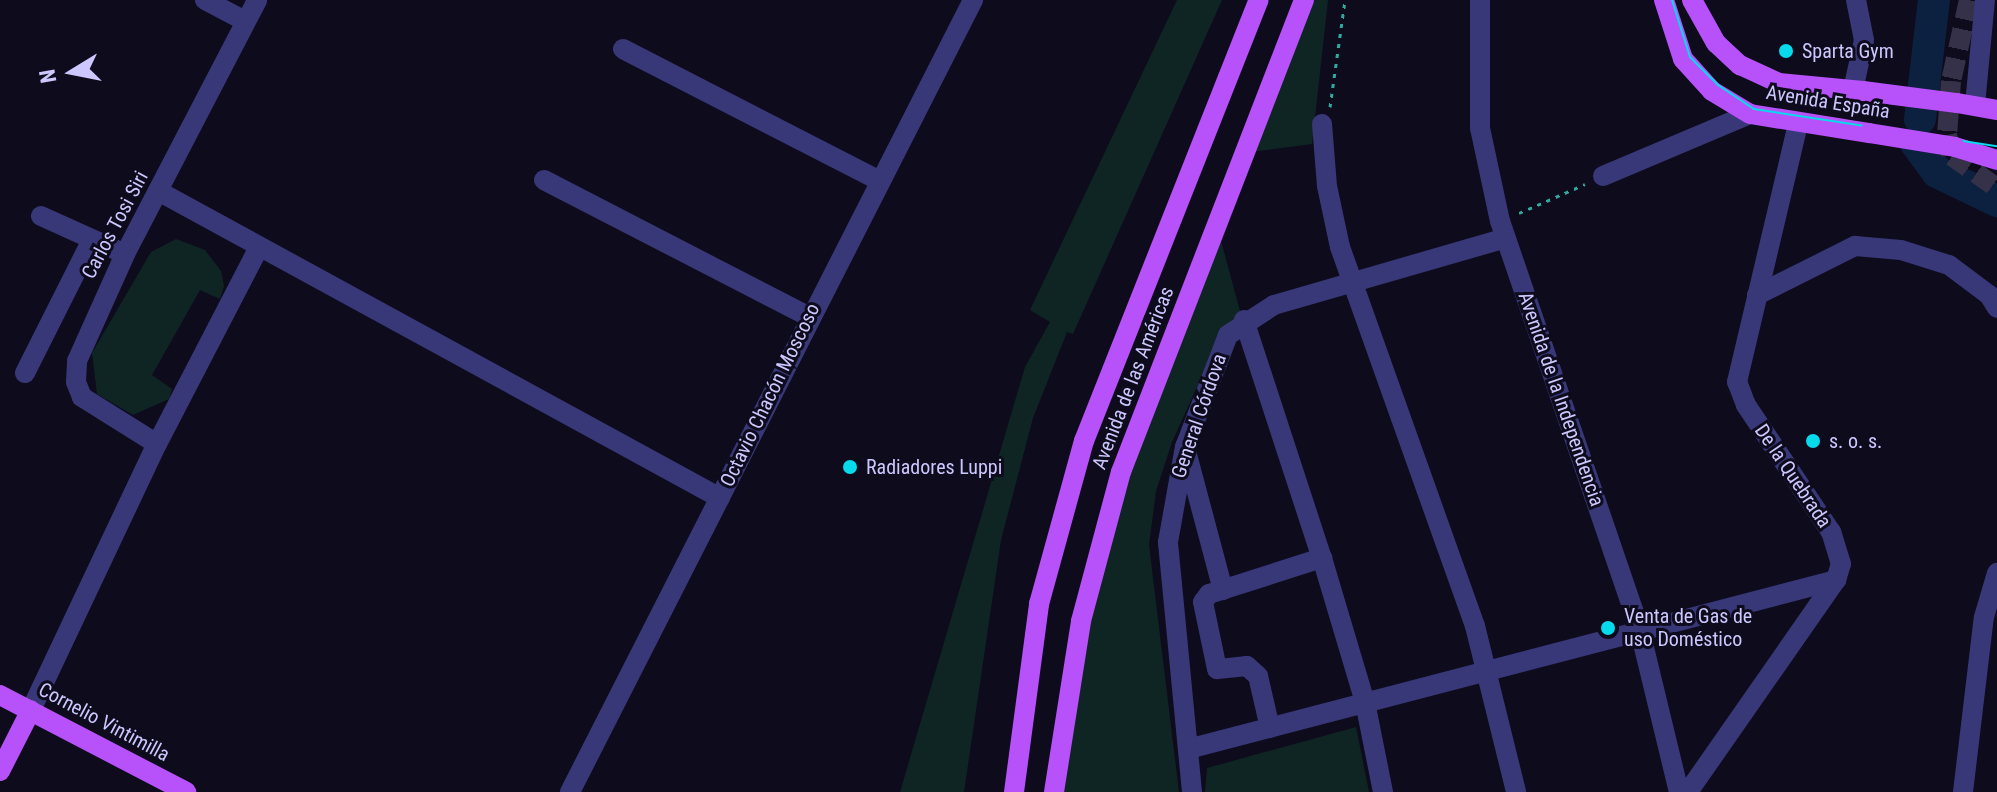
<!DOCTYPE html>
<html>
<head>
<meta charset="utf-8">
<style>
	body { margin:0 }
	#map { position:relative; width:1997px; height:792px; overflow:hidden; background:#0e0b1c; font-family:"Roboto Condensed",sans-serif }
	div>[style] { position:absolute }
	.green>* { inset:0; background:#0f2524 }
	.river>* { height:32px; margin:-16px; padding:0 16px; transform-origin:16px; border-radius:16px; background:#0c213f }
	.minor-tunnel>* { height:20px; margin-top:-10px; transform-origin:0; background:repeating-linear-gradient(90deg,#343149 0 20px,transparent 0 30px) }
	.path>* { height:3px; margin-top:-1.5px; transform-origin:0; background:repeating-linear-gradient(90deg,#2faa9f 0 4px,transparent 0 10px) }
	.minor>* { height:20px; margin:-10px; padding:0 10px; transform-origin:10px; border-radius:10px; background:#383879 }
	.major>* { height:20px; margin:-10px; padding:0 10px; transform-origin:10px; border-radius:10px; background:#b751fa }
	.tram>* { height:2px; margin:-1px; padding:0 1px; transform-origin:1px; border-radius:1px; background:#06daeb }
	.major-bridge>* { height:20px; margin:-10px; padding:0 10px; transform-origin:10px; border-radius:10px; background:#b751fa }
	.dots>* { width:22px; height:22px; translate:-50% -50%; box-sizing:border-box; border:4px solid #0e0b1c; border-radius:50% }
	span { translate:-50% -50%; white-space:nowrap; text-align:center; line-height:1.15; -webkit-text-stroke:6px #0e0b1c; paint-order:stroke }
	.poi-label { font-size:20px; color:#ccc7fe }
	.left { translate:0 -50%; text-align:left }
	.street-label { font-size:20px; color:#ccc7fe }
	.north { position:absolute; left:32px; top:32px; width:80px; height:80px; -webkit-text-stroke:6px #0e0b1c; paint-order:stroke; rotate:260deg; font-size:22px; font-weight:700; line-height:32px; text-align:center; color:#ccc7fe }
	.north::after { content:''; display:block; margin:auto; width:28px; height:36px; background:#ccc7fe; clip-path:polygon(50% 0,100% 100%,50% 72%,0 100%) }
</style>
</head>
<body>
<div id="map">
	<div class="green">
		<div style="clip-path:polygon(1177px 0,1222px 0,1073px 334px,1067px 332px,1033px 418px,1001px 540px,964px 792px,900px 792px,1025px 367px,1050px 322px,1030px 310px)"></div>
		<div style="clip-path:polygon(1308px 0,1328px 0,1312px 144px,1251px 152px)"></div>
		<div style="clip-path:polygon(1220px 237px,1241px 315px,1223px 330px,1172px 442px,1156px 491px,1149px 545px,1179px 792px,1063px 792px,1089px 622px,1126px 473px)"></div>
		<div style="clip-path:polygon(176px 239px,205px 250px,221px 271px,224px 286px,220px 299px,200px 290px,152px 375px,172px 389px,169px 399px,133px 415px,97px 394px,92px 353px,151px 252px)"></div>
		<div style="clip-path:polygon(1356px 727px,1369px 792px,1205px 792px,1207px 768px)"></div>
	</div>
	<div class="river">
		<div style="left:1920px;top:119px;width:120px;rotate:-83.3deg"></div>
		<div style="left:1916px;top:143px;width:36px;rotate:54deg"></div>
		<div style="left:1937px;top:172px;width:67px;rotate:25.8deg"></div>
	</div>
	<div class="minor-tunnel">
		<div style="left:1969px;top:0;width:83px;rotate:102.5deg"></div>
		<div style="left:1951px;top:81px;width:54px;rotate:94.2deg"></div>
		<div style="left:1947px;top:135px;width:22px;rotate:77deg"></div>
		<div style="left:1952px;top:156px;width:55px;rotate:35.4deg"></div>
	</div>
	<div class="path">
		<div style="left:1330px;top:107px;width:108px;rotate:-82deg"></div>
		<div style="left:1519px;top:213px;width:72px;rotate:-23.7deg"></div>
	</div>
	<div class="minor">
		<div style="left:205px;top:0;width:45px;rotate:27.7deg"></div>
		<div style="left:1480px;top:0;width:128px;rotate:90deg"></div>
		<div style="left:1480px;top:128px;width:95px;rotate:77.9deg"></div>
		<div style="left:1500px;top:221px;width:433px;rotate:71.1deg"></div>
		<div style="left:1640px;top:631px;width:166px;rotate:76.4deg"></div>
		<div style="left:623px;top:49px;width:287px;rotate:27.2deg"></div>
		<div style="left:1853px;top:90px;width:51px;rotate:-77.6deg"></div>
		<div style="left:1864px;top:40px;width:41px;rotate:-101.3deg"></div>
		<div style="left:1975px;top:105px;width:105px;rotate:-84.6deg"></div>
		<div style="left:1322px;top:124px;width:62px;rotate:85.4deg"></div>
		<div style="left:1327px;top:186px;width:62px;rotate:78deg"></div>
		<div style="left:1340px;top:247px;width:402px;rotate:70.4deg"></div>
		<div style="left:1475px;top:626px;width:171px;rotate:76.1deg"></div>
		<div style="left:1603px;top:176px;width:160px;rotate:-22.9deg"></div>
		<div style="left:544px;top:180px;width:297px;rotate:27.3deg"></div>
		<div style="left:160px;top:192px;width:638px;rotate:28.65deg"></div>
		<div style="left:41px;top:216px;width:92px;rotate:24.3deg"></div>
		<div style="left:1757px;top:295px;width:110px;rotate:-26.6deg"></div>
		<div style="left:1855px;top:246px;width:46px;rotate:5deg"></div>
		<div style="left:1901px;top:250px;width:50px;rotate:17.4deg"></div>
		<div style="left:1949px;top:265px;width:50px;rotate:36.9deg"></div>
		<div style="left:1989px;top:295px;width:15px;rotate:58deg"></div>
		<div style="left:1244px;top:320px;width:250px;rotate:71.9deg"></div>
		<div style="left:1322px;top:558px;width:150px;rotate:73.4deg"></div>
		<div style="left:1365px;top:702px;width:92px;rotate:78.7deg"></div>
		<div style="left:25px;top:373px;width:149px;rotate:-63.3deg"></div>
		<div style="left:157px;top:444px;width:89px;rotate:-147.9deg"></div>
		<div style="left:82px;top:397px;width:16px;rotate:-112deg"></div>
		<div style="left:76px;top:382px;width:21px;rotate:-87deg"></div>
		<div style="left:77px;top:361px;width:117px;rotate:-65.8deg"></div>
		<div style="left:125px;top:254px;width:286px;rotate:-62.5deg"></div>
		<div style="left:1186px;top:451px;width:144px;rotate:75.1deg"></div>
		<div style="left:31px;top:710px;width:294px;rotate:-64.7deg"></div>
		<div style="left:157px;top:444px;width:220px;rotate:-62.6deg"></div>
		<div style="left:1270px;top:728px;width:53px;rotate:-103deg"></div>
		<div style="left:1258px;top:676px;width:15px;rotate:-138deg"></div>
		<div style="left:1247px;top:666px;width:30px;rotate:174deg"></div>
		<div style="left:1217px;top:669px;width:68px;rotate:-101.8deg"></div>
		<div style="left:1203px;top:602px;width:10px;rotate:-53deg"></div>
		<div style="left:1209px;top:594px;width:119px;rotate:-17.7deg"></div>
		<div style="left:1188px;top:749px;width:670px;rotate:-14.62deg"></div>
		<div style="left:570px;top:792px;width:889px;rotate:-63.03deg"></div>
		<div style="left:1192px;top:792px;width:251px;rotate:-95.5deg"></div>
		<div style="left:1168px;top:542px;width:97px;rotate:-79.9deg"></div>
		<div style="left:1185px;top:447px;width:120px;rotate:-69deg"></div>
		<div style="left:1228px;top:335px;width:55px;rotate:-33.1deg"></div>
		<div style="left:1274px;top:305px;width:241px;rotate:-16.1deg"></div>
		<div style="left:1688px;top:792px;width:259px;rotate:-55.1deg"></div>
		<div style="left:1836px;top:580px;width:17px;rotate:-73deg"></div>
		<div style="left:1841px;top:564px;width:34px;rotate:-107deg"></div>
		<div style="left:1831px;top:532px;width:153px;rotate:-123.8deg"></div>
		<div style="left:1746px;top:405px;width:25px;rotate:-111deg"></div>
		<div style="left:1737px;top:382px;width:266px;rotate:-76.7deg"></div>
		<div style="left:1963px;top:792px;width:176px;rotate:-83.2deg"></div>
		<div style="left:1984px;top:617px;width:46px;rotate:-73.5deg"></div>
	</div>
	<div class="major">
		<div style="left:1664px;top:0;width:62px;rotate:72.1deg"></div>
		<div style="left:1683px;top:59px;width:43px;rotate:47.8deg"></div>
		<div style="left:1712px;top:91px;width:44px;rotate:31.2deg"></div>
		<div style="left:1750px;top:114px;width:121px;rotate:9.1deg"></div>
		<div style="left:1692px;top:0;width:49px;rotate:60.8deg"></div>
		<div style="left:1716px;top:43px;width:33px;rotate:43deg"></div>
		<div style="left:1740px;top:65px;width:43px;rotate:24.8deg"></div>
		<div style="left:1779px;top:83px;width:84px;rotate:5.4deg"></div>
		<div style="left:1957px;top:103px;width:41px;rotate:9.9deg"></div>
		<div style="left:1955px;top:147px;width:44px;rotate:17.2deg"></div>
		<div style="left:0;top:695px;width:210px;rotate:27.5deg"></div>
		<div style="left:0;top:771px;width:68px;rotate:-63.1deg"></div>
		<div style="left:1014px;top:792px;width:190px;rotate:-82.4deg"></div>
		<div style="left:1039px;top:604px;width:169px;rotate:-74.6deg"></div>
		<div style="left:1084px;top:441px;width:474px;rotate:-68.4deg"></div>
		<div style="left:1054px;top:792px;width:173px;rotate:-81deg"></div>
		<div style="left:1081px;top:621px;width:154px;rotate:-75deg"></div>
		<div style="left:1121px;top:472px;width:506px;rotate:-68.81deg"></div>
	</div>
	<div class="tram">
		<div style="left:1672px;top:0;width:60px;rotate:72.5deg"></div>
		<div style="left:1690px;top:57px;width:40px;rotate:45deg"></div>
		<div style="left:1718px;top:85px;width:43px;rotate:33.7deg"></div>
		<div style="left:1754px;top:109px;width:246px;rotate:8.7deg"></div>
	</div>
	<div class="major-bridge">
		<div style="left:1863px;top:91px;width:95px;rotate:7.3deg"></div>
		<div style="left:1869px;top:133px;width:87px;rotate:9.2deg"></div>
	</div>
	<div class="dots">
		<div style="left:1786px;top:51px;background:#06daeb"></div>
		<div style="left:1813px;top:441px;background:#06daeb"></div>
		<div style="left:850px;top:467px;background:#06daeb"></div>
		<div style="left:1608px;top:628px;background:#06daeb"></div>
	</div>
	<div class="poi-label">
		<span class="left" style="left:1802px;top:51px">Sparta Gym</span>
		<span class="left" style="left:1829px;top:441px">s. o. s.</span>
		<span class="left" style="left:866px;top:467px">Radiadores Luppi</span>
		<span class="left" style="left:1624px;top:628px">Venta de Gas de<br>uso Doméstico</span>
	</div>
	<div class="street-label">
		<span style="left:1828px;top:102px;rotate:9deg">Avenida España</span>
		<span style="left:115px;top:225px;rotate:-62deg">Carlos Tosi Siri</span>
		<span style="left:1133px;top:378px;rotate:-69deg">Avenida de las Américas</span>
		<span style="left:770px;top:395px;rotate:-64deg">Octavio Chacón Moscoso</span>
		<span style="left:1561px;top:399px;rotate:71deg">Avenida de la Independencia</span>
		<span style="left:1199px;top:416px;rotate:-71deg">General Córdova</span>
		<span style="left:1793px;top:476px;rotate:56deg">De la Quebrada</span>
		<span style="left:104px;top:722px;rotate:28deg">Cornelio Vintimilla</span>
	</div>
	<div class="north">N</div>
</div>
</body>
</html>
